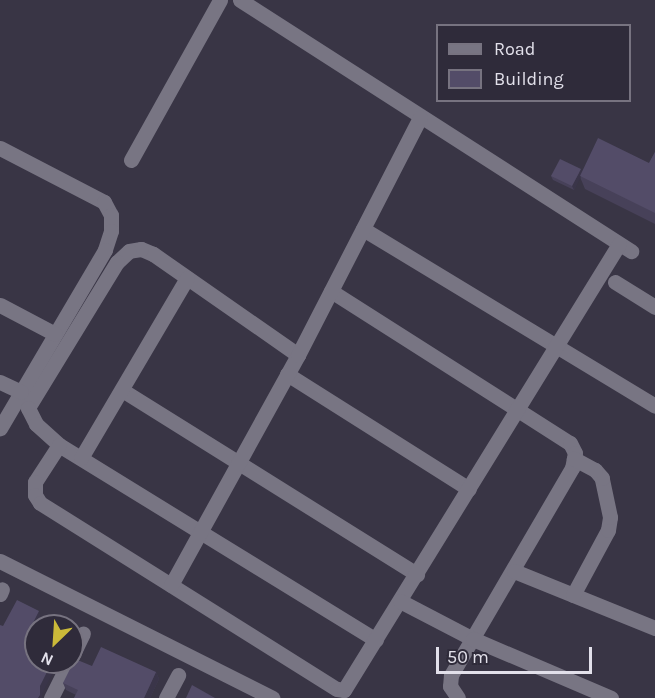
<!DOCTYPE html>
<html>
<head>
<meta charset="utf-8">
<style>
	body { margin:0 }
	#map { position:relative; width:655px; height:698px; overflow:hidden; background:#393545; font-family:Karla,sans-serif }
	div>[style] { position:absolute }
	.minor>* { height:15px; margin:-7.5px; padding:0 7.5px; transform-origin:7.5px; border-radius:7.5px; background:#787583 }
	.wall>* { inset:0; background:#474159 }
	.shaded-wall>* { inset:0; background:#3a3549 }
	.building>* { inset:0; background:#534c68 }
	span { translate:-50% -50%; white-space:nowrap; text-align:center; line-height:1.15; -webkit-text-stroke:4.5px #2f2b3a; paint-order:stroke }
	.legend { position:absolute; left:436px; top:24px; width:195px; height:78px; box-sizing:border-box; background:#2f2b3a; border:2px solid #777380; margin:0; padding:8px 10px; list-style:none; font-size:18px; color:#e2e0ea }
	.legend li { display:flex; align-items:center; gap:12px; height:30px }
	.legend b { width:30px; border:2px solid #777380 }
	.north { position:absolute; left:24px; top:614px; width:60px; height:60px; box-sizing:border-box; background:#2f2b3a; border:2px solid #777380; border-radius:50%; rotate:205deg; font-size:16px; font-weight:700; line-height:24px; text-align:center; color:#e2e0ea }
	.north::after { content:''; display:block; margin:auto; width:21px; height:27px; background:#cbba39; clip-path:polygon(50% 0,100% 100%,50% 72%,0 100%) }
	.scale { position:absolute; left:436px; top:647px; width:156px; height:27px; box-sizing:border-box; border:3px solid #e2e0ea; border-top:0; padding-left:8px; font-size:18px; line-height:21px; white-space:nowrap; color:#e2e0ea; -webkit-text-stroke:4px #2f2b3a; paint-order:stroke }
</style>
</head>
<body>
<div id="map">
	<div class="minor">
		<div style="left:240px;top:0;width:465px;rotate:32.7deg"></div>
		<div style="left:0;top:148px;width:117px;rotate:27.4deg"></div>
		<div style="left:104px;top:202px;width:15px;rotate:62deg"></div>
		<div style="left:111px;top:215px;width:16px;rotate:90deg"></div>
		<div style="left:111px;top:231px;width:20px;rotate:108deg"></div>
		<div style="left:105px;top:250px;width:207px;rotate:120.5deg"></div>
		<div style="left:131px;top:160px;width:183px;rotate:-60.9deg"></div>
		<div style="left:363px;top:229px;width:341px;rotate:31.2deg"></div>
		<div style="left:615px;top:282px;width:47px;rotate:32deg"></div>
		<div style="left:331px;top:291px;width:283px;rotate:32.5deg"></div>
		<div style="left:570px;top:443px;width:11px;rotate:63deg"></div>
		<div style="left:575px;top:453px;width:15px;rotate:101deg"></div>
		<div style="left:572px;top:468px;width:240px;rotate:120.3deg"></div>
		<div style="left:451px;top:675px;width:11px;rotate:95deg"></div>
		<div style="left:450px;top:686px;width:14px;rotate:56deg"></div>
		<div style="left:0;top:305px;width:62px;rotate:27.8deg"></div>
		<div style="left:298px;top:355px;width:177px;rotate:-145.1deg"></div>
		<div style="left:153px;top:254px;width:13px;rotate:-157deg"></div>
		<div style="left:141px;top:249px;width:12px;rotate:171deg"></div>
		<div style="left:129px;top:251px;width:16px;rotate:137deg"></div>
		<div style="left:117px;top:262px;width:171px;rotate:121.4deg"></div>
		<div style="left:28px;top:408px;width:18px;rotate:63deg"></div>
		<div style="left:36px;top:424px;width:31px;rotate:42deg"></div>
		<div style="left:59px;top:445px;width:372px;rotate:31.6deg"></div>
		<div style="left:287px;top:374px;width:215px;rotate:32.3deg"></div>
		<div style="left:0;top:382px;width:23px;rotate:25deg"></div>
		<div style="left:122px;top:390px;width:348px;rotate:32deg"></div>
		<div style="left:59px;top:445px;width:44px;rotate:123deg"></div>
		<div style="left:35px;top:482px;width:13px;rotate:90deg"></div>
		<div style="left:35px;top:495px;width:9px;rotate:58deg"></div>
		<div style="left:40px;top:503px;width:350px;rotate:32.1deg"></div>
		<div style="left:337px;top:689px;width:7px;rotate:8deg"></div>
		<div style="left:344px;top:690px;width:524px;rotate:-58.34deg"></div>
		<div style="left:81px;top:458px;width:209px;rotate:-59.5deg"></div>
		<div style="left:0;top:561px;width:305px;rotate:26.7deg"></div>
		<div style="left:514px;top:571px;width:152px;rotate:22deg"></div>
		<div style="left:171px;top:585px;width:263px;rotate:-61.1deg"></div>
		<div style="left:298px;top:355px;width:267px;rotate:-62.8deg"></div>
		<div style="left:0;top:594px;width:5px;rotate:-68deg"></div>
		<div style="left:573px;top:595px;width:74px;rotate:-61.7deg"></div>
		<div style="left:608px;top:530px;width:13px;rotate:-81deg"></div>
		<div style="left:610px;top:517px;width:40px;rotate:-102deg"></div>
		<div style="left:602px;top:478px;width:11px;rotate:-131deg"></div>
		<div style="left:595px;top:470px;width:24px;rotate:-152deg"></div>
		<div style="left:400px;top:601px;width:82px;rotate:27.5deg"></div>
		<div style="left:473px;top:639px;width:150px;rotate:23.1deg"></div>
		<div style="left:72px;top:656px;width:25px;rotate:-64deg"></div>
		<div style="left:51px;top:698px;width:40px;rotate:-63.4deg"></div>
		<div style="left:166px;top:698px;width:26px;rotate:-62deg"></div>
	</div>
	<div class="wall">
		<div style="clip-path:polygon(655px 152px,655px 224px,585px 189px,580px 177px,574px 190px,553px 180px,551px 176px,649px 163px)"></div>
		<div style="clip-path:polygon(92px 666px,156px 672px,159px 679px,150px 698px,74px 698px,76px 695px,66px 690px,63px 683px)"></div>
	</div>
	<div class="shaded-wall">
		<div style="clip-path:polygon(581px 169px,583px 173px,574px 190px,572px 186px)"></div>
		<div style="clip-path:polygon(39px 611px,41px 618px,38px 626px,36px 626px,36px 629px,29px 642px,27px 635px)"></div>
		<div style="clip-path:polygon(52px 662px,58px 662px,42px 694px,42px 698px,38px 698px,40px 686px)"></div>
		<div style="clip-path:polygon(156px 672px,159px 679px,150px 698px,144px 698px)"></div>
	</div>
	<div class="building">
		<div style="clip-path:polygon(598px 138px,649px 163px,655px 152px,655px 213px,580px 176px)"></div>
		<div style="clip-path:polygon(560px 159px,581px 169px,572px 186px,551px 176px)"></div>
		<div style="clip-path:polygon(17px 600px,39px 611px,27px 635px,36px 640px,36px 662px,52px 662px,40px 686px,40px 695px,38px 698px,0 698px,0 625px,3px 626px)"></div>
		<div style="clip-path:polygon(101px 647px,156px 672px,144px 698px,74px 698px,78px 690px,63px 683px,75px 659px,92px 666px)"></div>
		<div style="clip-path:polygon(192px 685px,215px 698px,186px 698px)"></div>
	</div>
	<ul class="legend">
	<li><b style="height:8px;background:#787583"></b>Road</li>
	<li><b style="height:16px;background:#534c68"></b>Building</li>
	</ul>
	<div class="north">N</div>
	<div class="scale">50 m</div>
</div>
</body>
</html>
